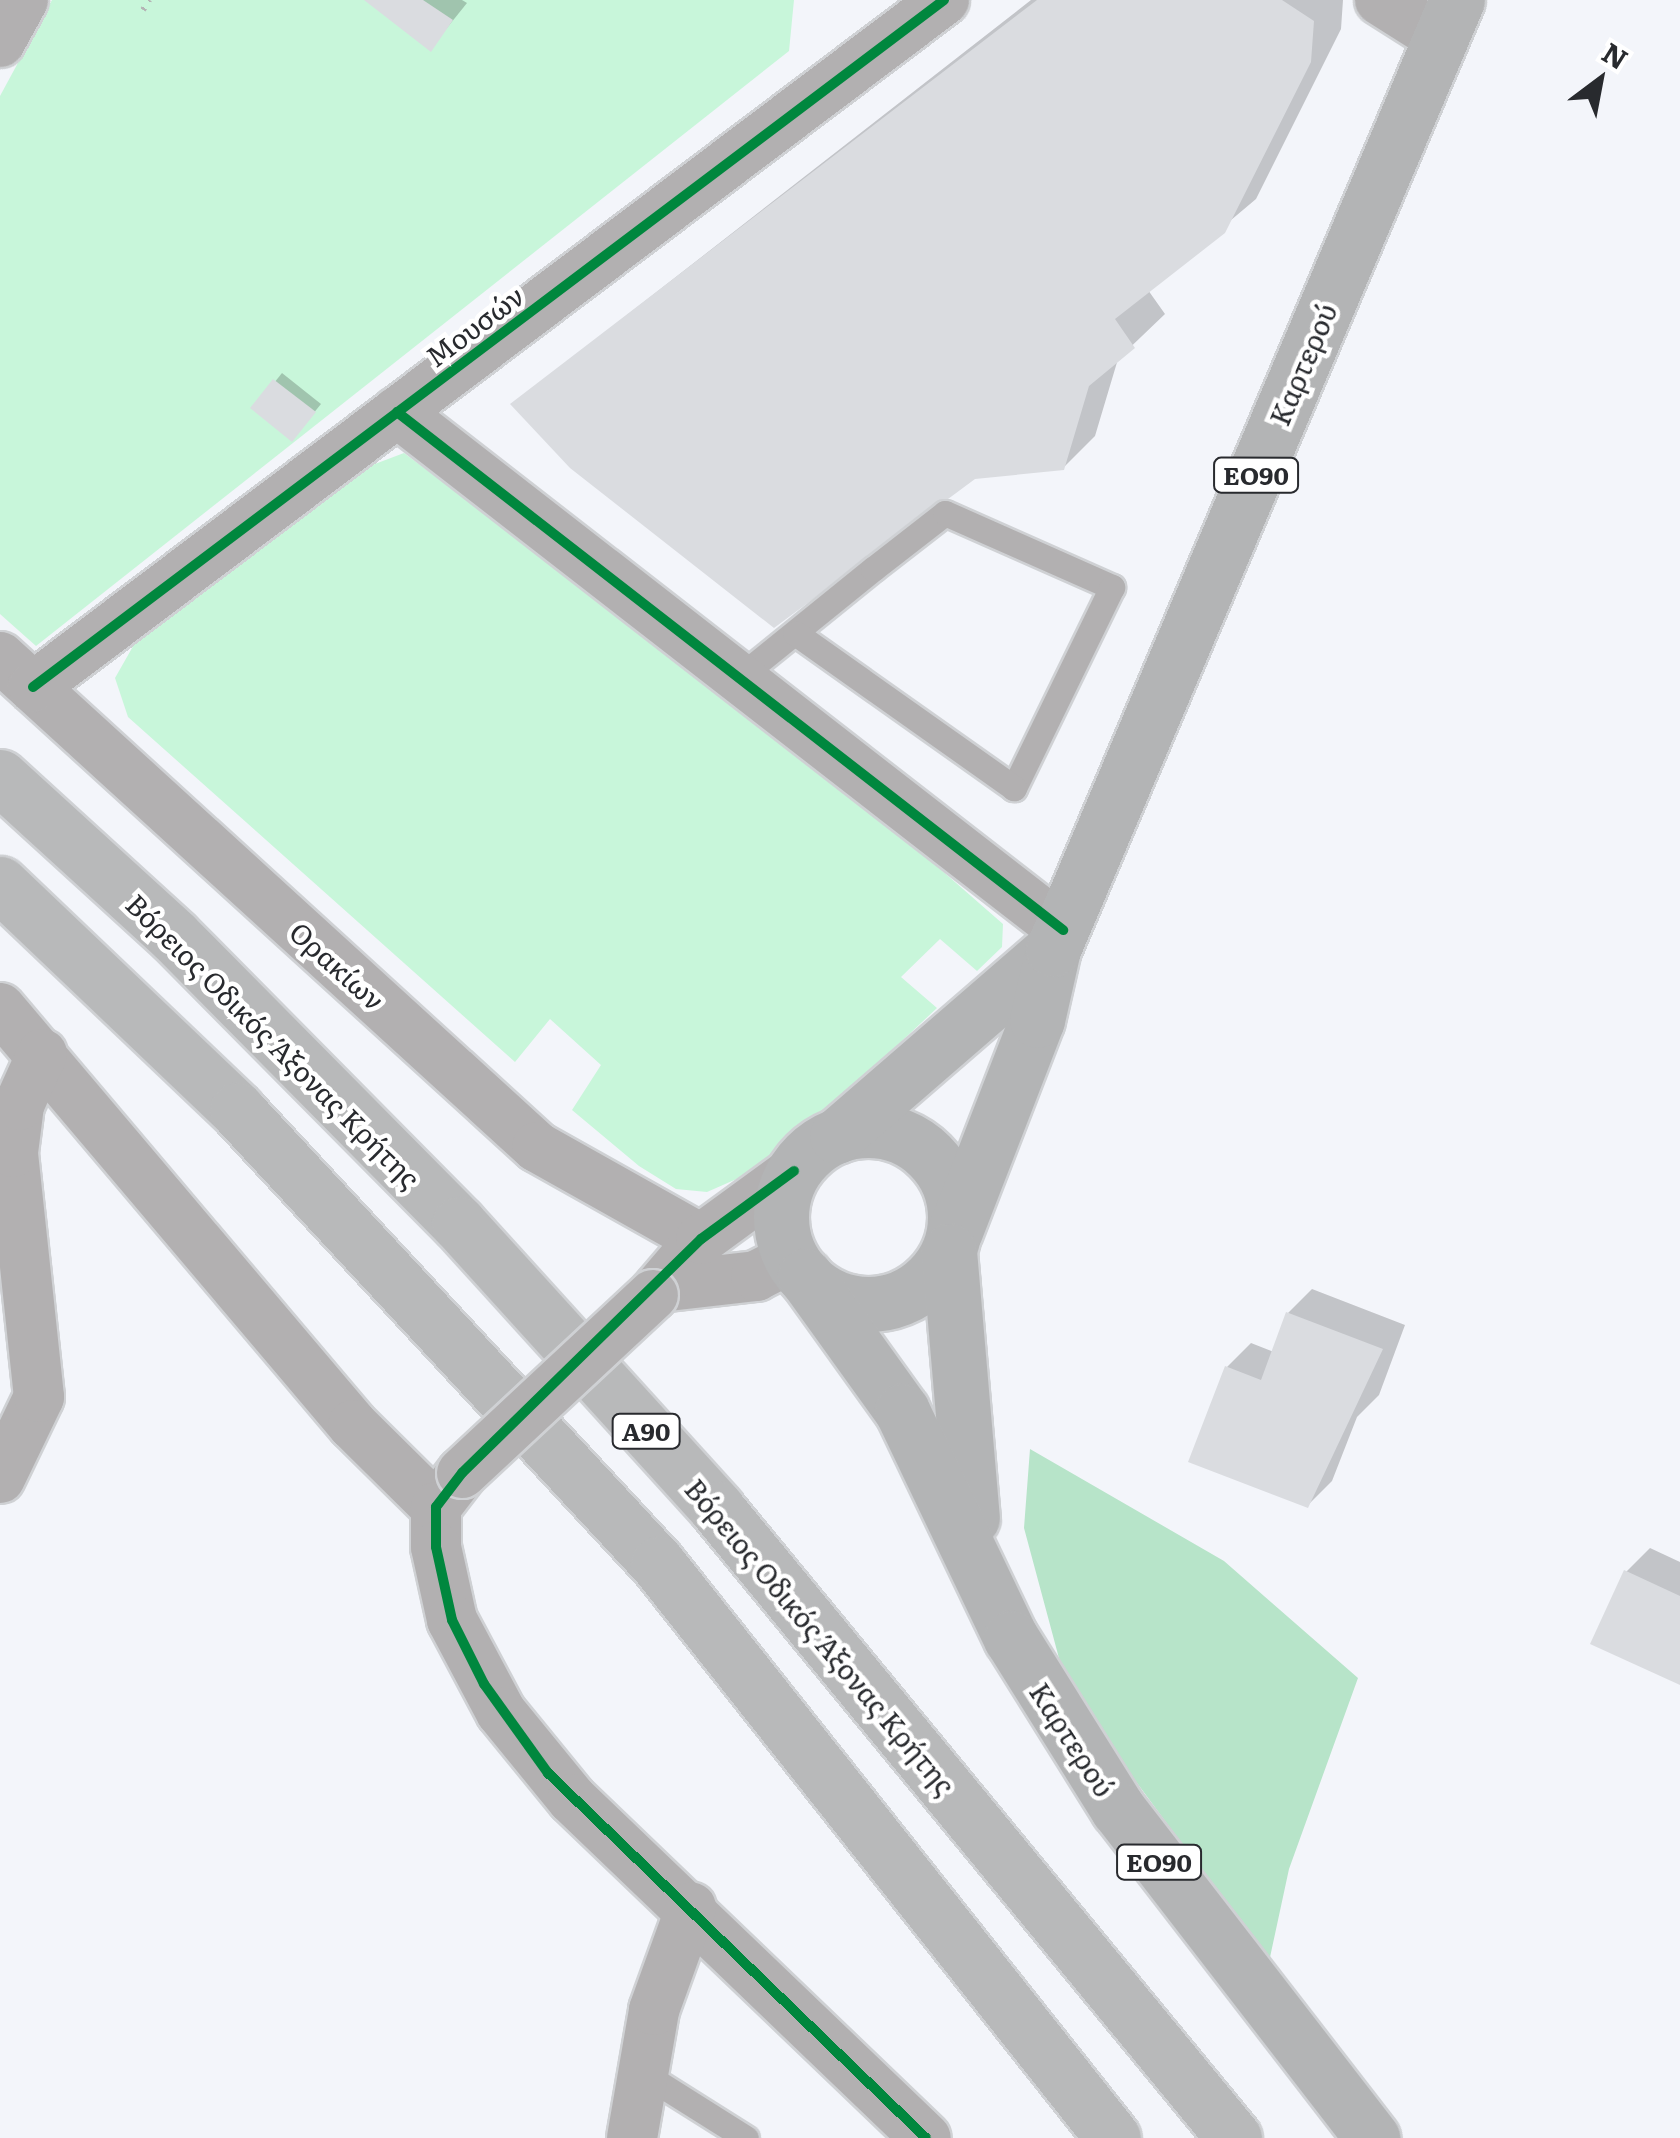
<!DOCTYPE html>
<html>
<head>
<meta charset="utf-8">
<style>
	body { margin:0 }
	#map { position:relative; width:1680px; height:2138px; overflow:hidden; background:#f3f5fa; font-family:Literata,serif }
	div>[style] { position:absolute }
	.green>* { inset:0; background:#c8f6da }
	.forest>* { inset:0; background:#b7e4c9 }
	.shadow>* { inset:0; background:#0003 }
	.building>* { inset:0; background:#dadce0 }
	.path>* { height:6px; margin-top:-3px; transform-origin:0; background:repeating-linear-gradient(90deg,#b4b4b5 0 2.5px,transparent 0 10.5px) }
	.roads { filter:drop-shadow(2px 0 #cfd1d4) drop-shadow(-2px 0 #cfd1d4) drop-shadow(0 2px #cfd1d4) drop-shadow(0 -2px #cfd1d4) }
	.lane>* { height:25px; margin:-12.5px; padding:0 12.5px; transform-origin:12.5px; border-radius:12.5px; background:#b2b0b1 }
	.street>* { height:50px; margin:-25px; padding:0 25px; transform-origin:25px; border-radius:25px; background:#b2b0b1 }
	.primary>* { height:55px; margin:-27.5px; padding:0 27.5px; transform-origin:27.5px; border-radius:27.5px; background:#b3b4b5 }
	.primary>.ring { margin:-27.5px; padding:0; box-sizing:content-box; background:none; border:55px solid #b3b4b5; border-radius:50% }
	.highway>* { height:55px; margin:-27.5px; padding:0 27.5px; transform-origin:27.5px; border-radius:27.5px; background:#b8b9ba }
	.bridges { filter:drop-shadow(2px 0 #cfd1d4) drop-shadow(-2px 0 #cfd1d4) drop-shadow(0 2px #cfd1d4) drop-shadow(0 -2px #cfd1d4) }
	.street-bridge>* { height:50px; margin:-25px; padding:0 25px; transform-origin:25px; border-radius:25px; background:#b2b0b1 }
	.cycleway>* { height:10px; margin:-5px; padding:0 5px; transform-origin:5px; border-radius:5px; background:#00873e }
	span { translate:-50% -50%; white-space:nowrap; text-align:center; line-height:1.15; -webkit-text-stroke:9px #fff; paint-order:stroke }
	.shield-label span { padding:2px 8px; background:#fff; border:2px solid; border-radius:8px; -webkit-text-stroke-width:0 }
	.shield-label { font-size:25px; color:#282a2e; font-weight:700 }
	.street-label { font-size:28px; color:#282a2e }
	.north { position:absolute; left:1550px; top:30px; width:100px; height:100px; -webkit-text-stroke:8px #fff; paint-order:stroke; rotate:32deg; font-size:28px; font-weight:700; line-height:40px; text-align:center; color:#282a2e }
	.north::after { content:''; display:block; margin:auto; width:35px; height:45px; background:#282a2e; clip-path:polygon(50% 0,100% 100%,50% 72%,0 100%) }
</style>
</head>
<body>
<div id="map">
	<div class="green">
		<div style="clip-path:polygon(52px 0,794px 0,789px 51px,36px 646px,0 614px,0 96px)"></div>
		<div style="clip-path:polygon(404px 453px,812px 757px,1003px 924px,1002px 947px,977px 971px,940px 939px,901px 977px,937px 1008px,789px 1147px,748px 1174px,707px 1192px,676px 1189px,639px 1166px,572px 1110px,601px 1065px,550px 1019px,515px 1062px,128px 717px,115px 678px,140px 634px,359px 470px)"></div>
	</div>
	<div class="forest">
		<div style="clip-path:polygon(1030px 1449px,1224px 1561px,1358px 1678px,1289px 1869px,1269px 1962px,1067px 1688px,1024px 1528px)"></div>
	</div>
	<div class="shadow">
		<div style="clip-path:polygon(367px 0,462px 0,467px 3px,430px 49px)"></div>
		<div style="clip-path:polygon(1031px 0,1343px 0,1341px 29px,1256px 199px,1148px 290px,1165px 314px,1118px 359px,1095px 436px,1063px 468px,513px 404px)"></div>
		<div style="clip-path:polygon(282px 373px,321px 404px,299px 431px,254px 408px)"></div>
		<div style="clip-path:polygon(1312px 1289px,1405px 1325px,1379px 1395px,1357px 1417px,1332px 1481px,1308px 1505px,1227px 1367px,1251px 1343px,1274px 1352px,1288px 1313px)"></div>
		<div style="clip-path:polygon(1650px 1548px,1680px 1562px,1680px 1682px,1626px 1572px)"></div>
	</div>
	<div class="building">
		<div style="clip-path:polygon(364px 0,423px 0,453px 20px,431px 52px)"></div>
		<div style="clip-path:polygon(1037px 0,1282px 0,1314px 21px,1311px 62px,1225px 233px,1115px 319px,1135px 348px,1089px 386px,1064px 470px,975px 479px,774px 628px,570px 468px,510px 404px)"></div>
		<div style="clip-path:polygon(273px 379px,316px 412px,292px 442px,250px 408px)"></div>
		<div style="clip-path:polygon(1286px 1312px,1383px 1349px,1308px 1508px,1188px 1462px,1225px 1366px,1261px 1380px)"></div>
		<div style="clip-path:polygon(1624px 1570px,1680px 1596px,1680px 1685px,1590px 1644px)"></div>
	</div>
	<div class="path">
		<div style="left:143px;top:10px;width:12px;rotate:-59deg"></div>
	</div>
	<div class="roads">
		<div class="lane">
			<div style="left:737px;top:679px;width:175px;rotate:-39deg"></div>
			<div style="left:873px;top:569px;width:91px;rotate:-37.9deg"></div>
			<div style="left:945px;top:513px;width:183px;rotate:23.9deg"></div>
			<div style="left:1112px;top:587px;width:224px;rotate:116deg"></div>
			<div style="left:1014px;top:788px;width:268px;rotate:-144.7deg"></div>
			<div style="left:641px;top:2072px;width:124px;rotate:32.2deg"></div>
		</div>
		<div class="street">
			<div style="left:1380px;top:0;width:71px;rotate:32.3deg"></div>
			<div style="left:0;top:42px;width:48px;rotate:-61.3deg"></div>
			<div style="left:397px;top:412px;width:844px;rotate:37.87deg"></div>
			<div style="left:0;top:657px;width:727px;rotate:42.38deg"></div>
			<div style="left:537px;top:1147px;width:188px;rotate:29.3deg"></div>
			<div style="left:33px;top:687px;width:1141px;rotate:-37.02deg"></div>
			<div style="left:0;top:1008px;width:546px;rotate:49.75deg"></div>
			<div style="left:353px;top:1425px;width:117px;rotate:44.7deg"></div>
			<div style="left:660px;top:1287px;width:97px;rotate:-6.5deg"></div>
			<div style="left:756px;top:1276px;width:39px;rotate:-27deg"></div>
			<div style="left:653px;top:1295px;width:74px;rotate:-49.4deg"></div>
			<div style="left:701px;top:1239px;width:115px;rotate:-36.2deg"></div>
			<div style="left:462px;top:1473px;width:43px;rotate:127.4deg"></div>
			<div style="left:436px;top:1507px;width:40px;rotate:90deg"></div>
			<div style="left:436px;top:1547px;width:75px;rotate:77.6deg"></div>
			<div style="left:452px;top:1620px;width:104px;rotate:62deg"></div>
			<div style="left:501px;top:1712px;width:112px;rotate:50.8deg"></div>
			<div style="left:572px;top:1799px;width:490px;rotate:43.8deg"></div>
			<div style="left:0;top:1478px;width:90px;rotate:-64.3deg"></div>
			<div style="left:39px;top:1397px;width:246px;rotate:-96.1deg"></div>
			<div style="left:13px;top:1152px;width:47px;rotate:-82.7deg"></div>
			<div style="left:19px;top:1105px;width:56px;rotate:-65.7deg"></div>
			<div style="left:632px;top:2138px;width:130px;rotate:-80.2deg"></div>
			<div style="left:654px;top:2010px;width:109px;rotate:-70.1deg"></div>
		</div>
		<div class="primary">
			<div class="ring" style="left:781px;top:1130px;width:119px;height:119px"></div>
			<div style="left:837px;top:1136px;width:286px;rotate:-40.9deg"></div>
			<div style="left:955px;top:1231px;width:226px;rotate:-68.8deg"></div>
			<div style="left:1037px;top:1020px;width:73px;rotate:-77.3deg"></div>
			<div style="left:1053px;top:949px;width:1031px;rotate:-66.94deg"></div>
			<div style="left:949px;top:1251px;width:268px;rotate:85.1deg"></div>
			<div style="left:805px;top:1276px;width:166px;rotate:54.3deg"></div>
			<div style="left:902px;top:1411px;width:252px;rotate:64.4deg"></div>
			<div style="left:1011px;top:1638px;width:202px;rotate:58deg"></div>
			<div style="left:1118px;top:1809px;width:416px;rotate:52.3deg"></div>
		</div>
		<div class="highway">
			<div style="left:0;top:777px;width:236px;rotate:42.4deg"></div>
			<div style="left:174px;top:936px;width:405px;rotate:45.3deg"></div>
			<div style="left:459px;top:1224px;width:384px;rotate:47.8deg"></div>
			<div style="left:717px;top:1509px;width:814px;rotate:50.58deg"></div>
			<div style="left:0;top:884px;width:327px;rotate:43.6deg"></div>
			<div style="left:237px;top:1110px;width:619px;rotate:47.16deg"></div>
			<div style="left:658px;top:1564px;width:732px;rotate:51.6deg"></div>
		</div>
	</div>
	<div class="bridges">
		<div class="street-bridge">
			<div style="left:462px;top:1473px;width:261px;rotate:-43deg"></div>
		</div>
	</div>
	<div class="cycleway">
		<div style="left:397px;top:412px;width:844px;rotate:37.87deg"></div>
		<div style="left:33px;top:687px;width:1141px;rotate:-37.02deg"></div>
		<div style="left:794px;top:1171px;width:115px;rotate:143.8deg"></div>
		<div style="left:701px;top:1239px;width:334px;rotate:135.6deg"></div>
		<div style="left:462px;top:1473px;width:43px;rotate:127.4deg"></div>
		<div style="left:436px;top:1507px;width:40px;rotate:90deg"></div>
		<div style="left:436px;top:1547px;width:75px;rotate:77.6deg"></div>
		<div style="left:452px;top:1620px;width:72px;rotate:63.4deg"></div>
		<div style="left:484px;top:1684px;width:110px;rotate:54.3deg"></div>
		<div style="left:548px;top:1773px;width:525px;rotate:44deg"></div>
	</div>
	<div class="shield-label">
		<span style="left:1256px;top:475px">ΕΟ90</span>
		<span style="left:646px;top:1431px">Α90</span>
		<span style="left:1159px;top:1862px">ΕΟ90</span>
	</div>
	<div class="street-label">
		<span style="left:474px;top:325px;rotate:-37deg">Μουσών</span>
		<span style="left:1302px;top:364px;rotate:-67deg">Καρτερού</span>
		<span style="left:338px;top:965px;rotate:42deg">Ορακίων</span>
		<span style="left:274px;top:1040px;rotate:45deg">Βόρειος Οδικός Άξονας Κρήτης</span>
		<span style="left:821px;top:1636px;rotate:50deg">Βόρειος Οδικός Άξονας Κρήτης</span>
		<span style="left:1073px;top:1739px;rotate:57deg">Καρτερού</span>
	</div>
	<div class="north">N</div>
</div>
</body>
</html>
